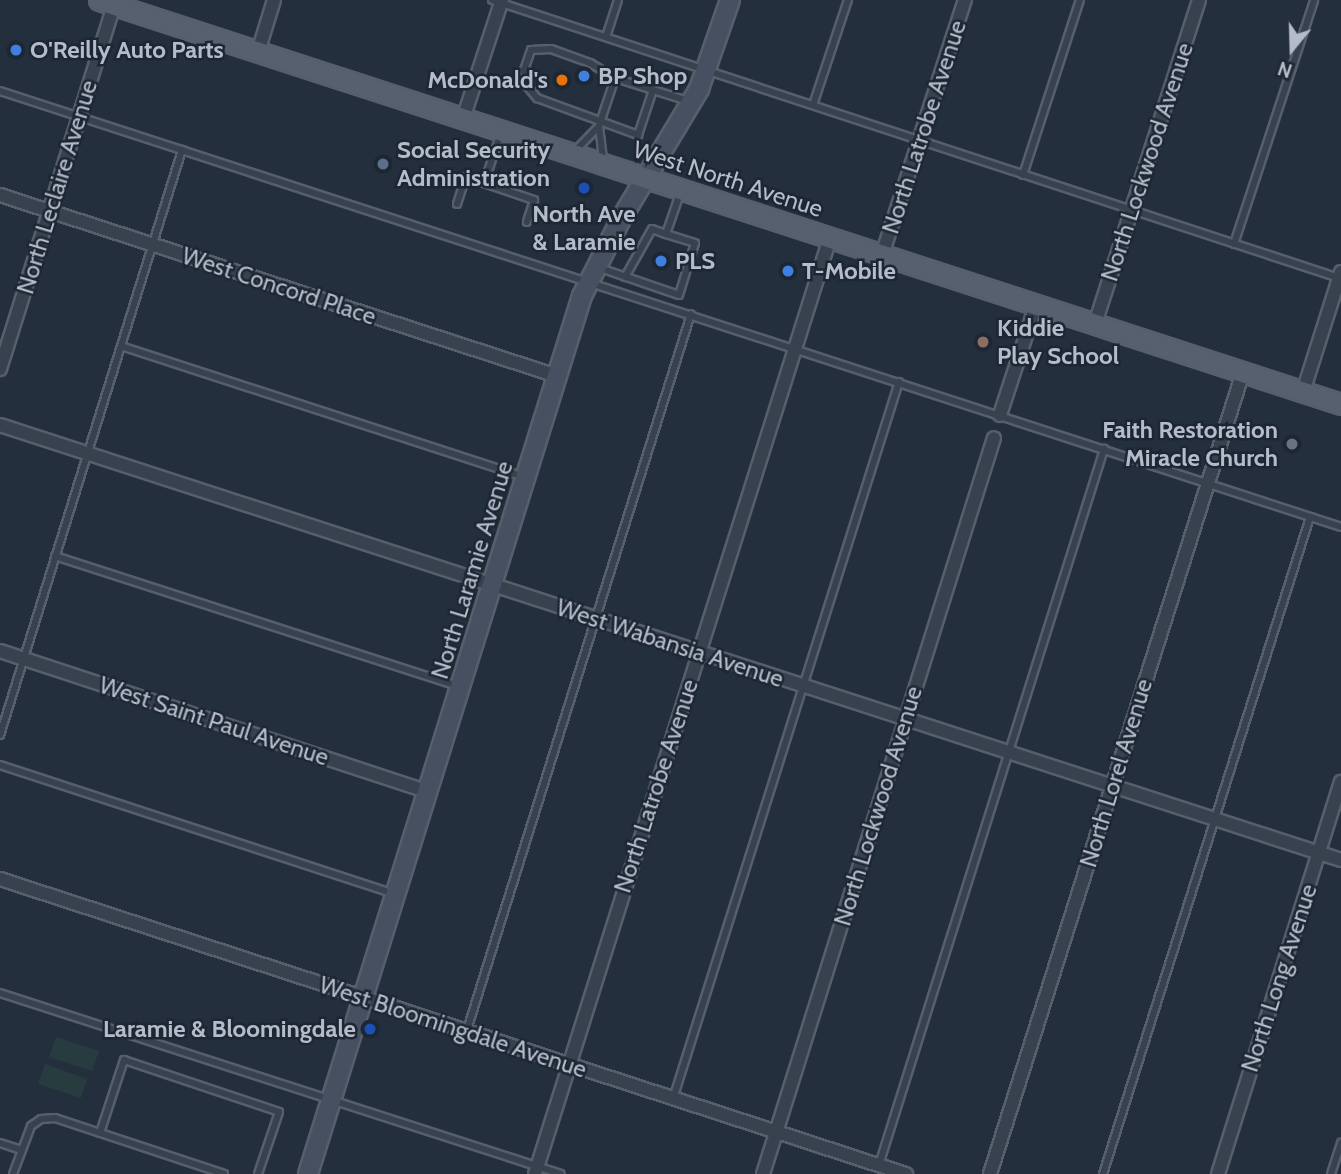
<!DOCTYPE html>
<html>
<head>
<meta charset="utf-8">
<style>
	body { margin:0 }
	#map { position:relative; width:1341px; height:1174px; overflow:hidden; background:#242f3e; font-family:Cabin,sans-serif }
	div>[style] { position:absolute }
	.green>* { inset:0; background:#263c3f }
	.roads { filter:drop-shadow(2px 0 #565f6c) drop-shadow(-2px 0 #565f6c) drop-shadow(0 2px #565f6c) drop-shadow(0 -2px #565f6c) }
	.lane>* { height:6px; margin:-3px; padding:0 3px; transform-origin:3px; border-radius:3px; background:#38414e }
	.street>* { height:12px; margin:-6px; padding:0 6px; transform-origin:6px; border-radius:6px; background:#38414e }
	.secondary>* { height:18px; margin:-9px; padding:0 9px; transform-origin:9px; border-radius:9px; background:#465061 }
	.primary>* { height:19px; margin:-9.5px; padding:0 9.5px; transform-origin:9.5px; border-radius:9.5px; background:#56606e }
	.dots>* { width:19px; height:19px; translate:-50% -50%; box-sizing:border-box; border:4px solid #1d2633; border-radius:50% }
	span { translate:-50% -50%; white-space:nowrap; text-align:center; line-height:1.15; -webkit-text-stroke:5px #1d2633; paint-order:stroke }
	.poi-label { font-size:24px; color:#b4bcc9; font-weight:700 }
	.left { translate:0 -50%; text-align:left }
	.right { translate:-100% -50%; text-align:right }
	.street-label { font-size:24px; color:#b4bcc9 }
	.north { position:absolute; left:1257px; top:14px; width:70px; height:70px; -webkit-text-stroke:5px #1d2633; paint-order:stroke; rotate:199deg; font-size:19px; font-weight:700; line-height:28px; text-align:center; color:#b4bcc9 }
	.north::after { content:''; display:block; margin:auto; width:24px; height:32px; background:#b4bcc9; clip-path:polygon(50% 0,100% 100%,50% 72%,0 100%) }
</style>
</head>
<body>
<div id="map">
	<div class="green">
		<div style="clip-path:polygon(56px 1037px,99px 1051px,92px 1071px,49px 1057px)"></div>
		<div style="clip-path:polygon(45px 1064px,87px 1079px,81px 1098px,38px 1084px)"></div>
	</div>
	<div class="roads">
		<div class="lane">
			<div style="left:492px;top:0;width:891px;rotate:18.17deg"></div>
			<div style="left:606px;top:37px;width:39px;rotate:-72deg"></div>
			<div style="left:615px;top:78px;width:29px;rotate:-149deg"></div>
			<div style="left:590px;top:63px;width:41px;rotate:-160.3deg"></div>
			<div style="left:551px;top:49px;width:20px;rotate:177deg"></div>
			<div style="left:531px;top:50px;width:21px;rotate:109deg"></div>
			<div style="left:524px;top:70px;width:16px;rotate:79deg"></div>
			<div style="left:527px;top:86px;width:16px;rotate:50deg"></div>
			<div style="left:537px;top:98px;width:108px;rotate:20.1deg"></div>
			<div style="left:638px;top:135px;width:47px;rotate:-71.6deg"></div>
			<div style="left:0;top:91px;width:1410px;rotate:18.01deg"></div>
			<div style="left:813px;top:105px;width:111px;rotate:-71.6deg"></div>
			<div style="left:599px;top:126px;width:33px;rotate:83deg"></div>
			<div style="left:576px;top:150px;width:33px;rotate:-46deg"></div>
			<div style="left:599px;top:126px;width:51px;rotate:-71.6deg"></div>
			<div style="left:615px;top:78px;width:77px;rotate:17.5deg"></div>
			<div style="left:1023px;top:175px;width:184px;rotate:-72deg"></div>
			<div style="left:484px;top:183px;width:53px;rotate:-71.2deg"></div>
			<div style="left:457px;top:204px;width:28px;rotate:-72deg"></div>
			<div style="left:466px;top:177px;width:72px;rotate:18.7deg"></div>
			<div style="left:534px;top:200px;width:23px;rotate:108deg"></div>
			<div style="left:1234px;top:244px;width:257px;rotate:-71.8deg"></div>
			<div style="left:600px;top:268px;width:83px;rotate:18.9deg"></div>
			<div style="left:679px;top:295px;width:54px;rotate:-72.9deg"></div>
			<div style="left:695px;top:243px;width:30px;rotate:-163deg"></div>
			<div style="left:666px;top:234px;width:46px;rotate:-70.8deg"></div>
			<div style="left:625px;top:277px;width:55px;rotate:-60.6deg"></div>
			<div style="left:652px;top:229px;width:15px;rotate:20deg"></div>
			<div style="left:121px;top:346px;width:424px;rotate:18deg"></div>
			<div style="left:55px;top:556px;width:422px;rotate:17.9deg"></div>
			<div style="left:0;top:735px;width:613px;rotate:-72.72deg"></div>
			<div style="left:0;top:765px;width:415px;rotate:18.1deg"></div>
			<div style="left:0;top:993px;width:589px;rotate:17.88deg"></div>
			<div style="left:467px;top:1030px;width:750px;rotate:-72.63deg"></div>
			<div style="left:673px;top:1099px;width:752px;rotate:-72.51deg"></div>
			<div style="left:100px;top:1133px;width:77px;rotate:-71.8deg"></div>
			<div style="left:124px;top:1060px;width:163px;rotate:18.5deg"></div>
			<div style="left:279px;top:1112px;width:65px;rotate:108.7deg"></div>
			<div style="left:0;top:1143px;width:22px;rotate:18deg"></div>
			<div style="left:879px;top:1165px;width:751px;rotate:-72.55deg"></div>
			<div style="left:13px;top:1174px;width:51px;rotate:-69.4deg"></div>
			<div style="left:31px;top:1126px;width:12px;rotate:-35deg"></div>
			<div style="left:41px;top:1119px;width:14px;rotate:-4deg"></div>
			<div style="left:55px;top:1118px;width:178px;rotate:18.3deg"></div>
			<div style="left:1103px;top:1174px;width:689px;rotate:-72.51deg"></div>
			<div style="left:1331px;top:1174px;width:33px;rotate:-72deg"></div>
		</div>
		<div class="street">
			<div style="left:258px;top:52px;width:54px;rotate:-72.9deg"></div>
			<div style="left:463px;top:119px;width:125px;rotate:-71.9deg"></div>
			<div style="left:0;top:195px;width:586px;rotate:18deg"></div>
			<div style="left:882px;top:255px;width:268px;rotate:-72deg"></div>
			<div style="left:1095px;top:324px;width:340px;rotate:-72.2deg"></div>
			<div style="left:0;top:369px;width:381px;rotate:-72.6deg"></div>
			<div style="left:1303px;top:392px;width:126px;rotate:-72.4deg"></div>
			<div style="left:1000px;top:415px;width:116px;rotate:-71.9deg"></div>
			<div style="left:0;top:425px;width:1410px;rotate:17.97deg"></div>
			<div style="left:0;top:651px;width:451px;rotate:18.2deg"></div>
			<div style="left:0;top:879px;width:953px;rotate:18.04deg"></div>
			<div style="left:535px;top:1174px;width:981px;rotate:-72.51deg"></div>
			<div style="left:763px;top:1174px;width:771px;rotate:-72.58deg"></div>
			<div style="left:990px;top:1174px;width:841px;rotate:-72.49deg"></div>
			<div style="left:1218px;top:1174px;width:411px;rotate:-72.6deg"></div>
		</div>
		<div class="secondary">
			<div style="left:308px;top:1174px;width:920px;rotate:-72.67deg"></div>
			<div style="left:582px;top:296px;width:86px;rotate:-63.1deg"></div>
			<div style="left:621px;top:219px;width:152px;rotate:-59deg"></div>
			<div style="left:699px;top:89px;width:94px;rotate:-70.8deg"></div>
		</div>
		<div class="primary">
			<div style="left:99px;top:0;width:1306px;rotate:18.02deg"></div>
		</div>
	</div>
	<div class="dots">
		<div style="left:16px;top:50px;background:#3f7fe0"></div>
		<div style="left:584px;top:76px;background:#3f7fe0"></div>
		<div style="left:562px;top:80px;background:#e8710a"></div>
		<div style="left:383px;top:164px;background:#5c6f8a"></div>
		<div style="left:584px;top:188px;background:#1a4fb4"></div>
		<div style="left:661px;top:261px;background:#3f7fe0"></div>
		<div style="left:788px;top:271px;background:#3f7fe0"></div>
		<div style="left:983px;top:342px;background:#8d6e63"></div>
		<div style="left:1292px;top:444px;background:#6b7280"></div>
		<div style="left:370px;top:1029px;background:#1a4fb4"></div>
	</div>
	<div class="poi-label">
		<span class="left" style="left:30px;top:50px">O'Reilly Auto Parts</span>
		<span class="left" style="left:598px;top:76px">BP Shop</span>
		<span class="right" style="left:548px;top:80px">McDonald's</span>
		<span class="left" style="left:397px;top:164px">Social Security<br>Administration</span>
		<span style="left:584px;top:228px">North Ave<br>&amp; Laramie</span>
		<span class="left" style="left:675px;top:261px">PLS</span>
		<span class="left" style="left:802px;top:271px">T-Mobile</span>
		<span class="left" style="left:997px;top:342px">Kiddie<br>Play School</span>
		<span class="right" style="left:1278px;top:444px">Faith Restoration<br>Miracle Church</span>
		<span class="right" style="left:356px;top:1029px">Laramie &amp; Bloomingdale</span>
	</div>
	<div class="street-label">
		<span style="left:924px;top:127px;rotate:-72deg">North Latrobe Avenue</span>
		<span style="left:1147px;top:162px;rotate:-72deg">North Lockwood Avenue</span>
		<span style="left:728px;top:179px;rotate:18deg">West North Avenue</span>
		<span style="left:57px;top:187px;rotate:-73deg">North Leclaire Avenue</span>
		<span style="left:279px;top:286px;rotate:18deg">West Concord Place</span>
		<span style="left:472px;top:570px;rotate:-73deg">North Laramie Avenue</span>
		<span style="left:670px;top:643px;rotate:18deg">West Wabansia Avenue</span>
		<span style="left:214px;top:721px;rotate:18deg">West Saint Paul Avenue</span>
		<span style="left:1116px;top:773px;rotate:-73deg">North Lorel Avenue</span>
		<span style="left:656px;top:786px;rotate:-72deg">North Latrobe Avenue</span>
		<span style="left:878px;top:806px;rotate:-73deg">North Lockwood Avenue</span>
		<span style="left:1279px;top:978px;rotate:-72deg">North Long Avenue</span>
		<span style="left:453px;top:1027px;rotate:18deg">West Bloomingdale Avenue</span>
	</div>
	<div class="north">N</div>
</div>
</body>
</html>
